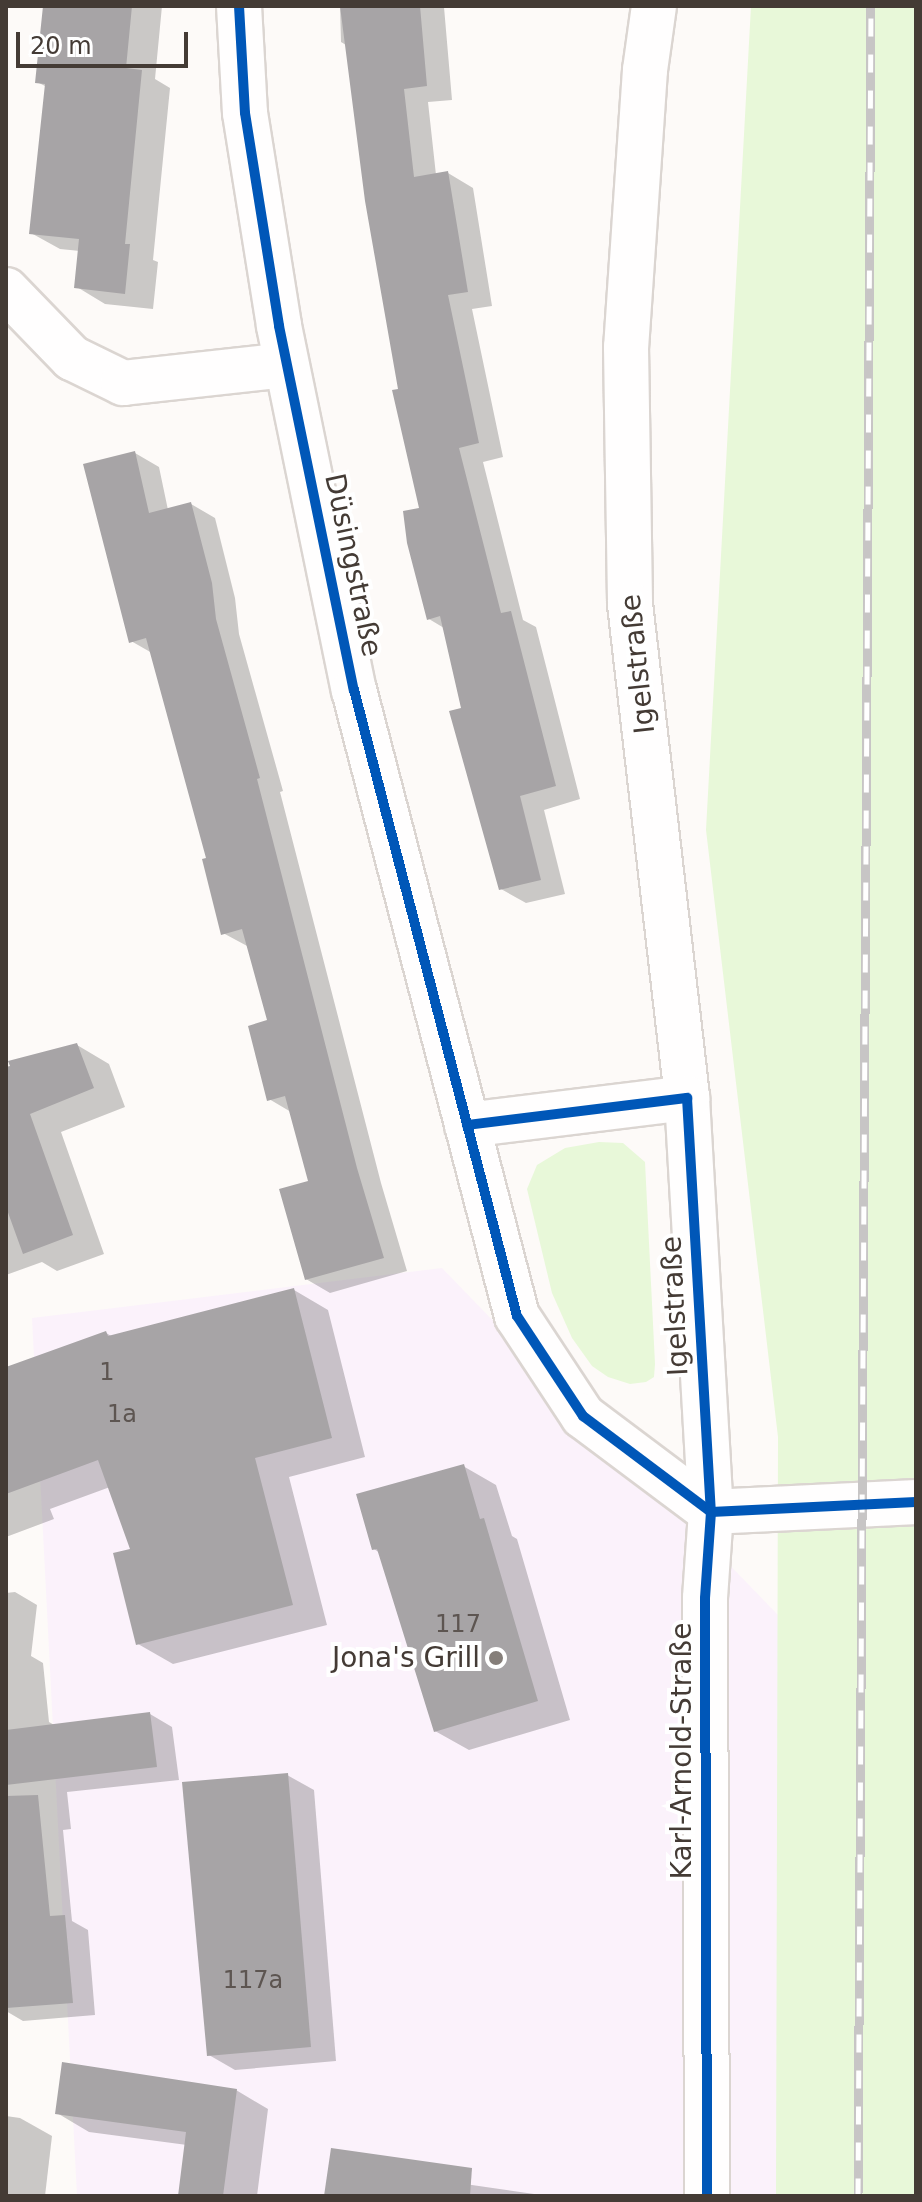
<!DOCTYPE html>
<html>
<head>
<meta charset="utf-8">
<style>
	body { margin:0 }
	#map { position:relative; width:922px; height:2202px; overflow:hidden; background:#fdfaf8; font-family:"DejaVu Sans",sans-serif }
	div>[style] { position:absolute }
	.commercial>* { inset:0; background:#fbf2fb }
	.green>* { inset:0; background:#e8f8d9 }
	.shadow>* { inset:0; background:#0003 }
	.building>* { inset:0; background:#a7a4a6 }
	.roads { filter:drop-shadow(2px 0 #dbd5d1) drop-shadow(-2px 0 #dbd5d1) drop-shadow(0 2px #dbd5d1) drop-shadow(0 -2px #dbd5d1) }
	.minor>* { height:44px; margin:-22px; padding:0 22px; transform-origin:22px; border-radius:22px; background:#fffefe }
	.major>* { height:44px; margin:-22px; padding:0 22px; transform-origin:22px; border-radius:22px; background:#fffefe }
	.rail>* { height:9px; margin-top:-4.5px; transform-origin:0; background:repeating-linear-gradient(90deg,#fff 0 18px,#c7c5c5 0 36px); box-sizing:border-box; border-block:2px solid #c7c5c5 }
	.cycleway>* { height:10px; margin:-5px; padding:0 5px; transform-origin:5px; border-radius:5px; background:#0057b8 }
	.dots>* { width:22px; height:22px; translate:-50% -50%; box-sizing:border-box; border:4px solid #fff; border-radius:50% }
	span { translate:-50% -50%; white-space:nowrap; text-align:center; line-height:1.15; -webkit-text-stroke:8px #fff; paint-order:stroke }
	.number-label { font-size:24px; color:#5d5551 }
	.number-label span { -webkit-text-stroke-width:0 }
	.street-label { font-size:28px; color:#443b35 }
	.poi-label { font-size:28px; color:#443b35 }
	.right { translate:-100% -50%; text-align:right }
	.frame { position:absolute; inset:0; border:8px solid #443b35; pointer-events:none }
	.scale { position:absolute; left:16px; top:32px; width:172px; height:36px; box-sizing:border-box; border:4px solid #443b35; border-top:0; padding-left:10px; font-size:24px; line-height:28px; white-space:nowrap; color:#443b35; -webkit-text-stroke:6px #fff; paint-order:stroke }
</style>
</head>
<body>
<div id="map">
	<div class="commercial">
		<div style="clip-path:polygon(442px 1268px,778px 1615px,784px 2196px,77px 2196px,32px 1318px)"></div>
	</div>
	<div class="green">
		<div style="clip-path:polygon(751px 6px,916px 6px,916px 2196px,776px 2196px,778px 1437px,706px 830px)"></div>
		<div style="clip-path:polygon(599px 1142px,623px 1143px,645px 1162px,655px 1364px,654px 1377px,646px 1382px,630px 1384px,608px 1377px,592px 1366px,572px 1338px,552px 1293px,527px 1189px,537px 1165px,565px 1148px)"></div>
	</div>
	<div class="shadow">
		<div style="clip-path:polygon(45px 6px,162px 6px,155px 79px,170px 88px,153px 260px,158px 262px,153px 309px,105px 304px,77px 287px,80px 251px,60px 249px,31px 233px,47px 87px,37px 82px)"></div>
		<div style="clip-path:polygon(340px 6px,457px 6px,444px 7px,452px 100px,428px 102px,436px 175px,448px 173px,473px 188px,492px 306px,472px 309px,503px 457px,483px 462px,523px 620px,536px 627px,580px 799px,544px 810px,565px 894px,526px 903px,501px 889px,444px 628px,429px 619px,421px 509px,346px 45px,341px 42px)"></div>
		<div style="clip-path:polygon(135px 453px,159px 467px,168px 510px,191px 504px,215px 518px,235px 598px,239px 634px,283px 791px,280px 792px,381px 1183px,407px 1271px,330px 1293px,306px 1279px,310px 1183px,291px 1112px,269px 1099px,269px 1022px,249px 947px,223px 933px,209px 859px,152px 653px,131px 641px)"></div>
		<div style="clip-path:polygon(77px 1045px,109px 1064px,125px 1107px,61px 1132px,104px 1254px,57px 1271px,42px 1262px,6px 1275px,6px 1112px)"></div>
		<div style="clip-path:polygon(294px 1290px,328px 1310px,365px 1457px,289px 1477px,327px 1625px,173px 1664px,138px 1644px,132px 1550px,110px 1487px,50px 1509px,54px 1519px,6px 1537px,6px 1369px,106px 1333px,113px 1337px)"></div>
		<div style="clip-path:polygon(463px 1466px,496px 1485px,512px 1536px,517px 1539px,570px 1720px,469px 1750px,435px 1731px,380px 1553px,374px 1549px)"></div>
		<div style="clip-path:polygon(15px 1592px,37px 1605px,31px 1656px,43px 1663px,49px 1722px,56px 1726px,150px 1714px,172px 1727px,179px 1780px,67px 1792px,71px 1829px,63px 1830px,72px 1921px,88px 1930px,95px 2015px,23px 2021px,6px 2011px,6px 1593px)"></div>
		<div style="clip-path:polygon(287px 1775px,314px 1790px,336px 2061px,235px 2070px,209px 2055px)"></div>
		<div style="clip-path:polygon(236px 2090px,268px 2109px,257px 2196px,180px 2196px,187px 2145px,89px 2132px,57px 2113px)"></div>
		<div style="clip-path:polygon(6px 2116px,20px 2118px,52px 2136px,45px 2196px,6px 2196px)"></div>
		<div style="clip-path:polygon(465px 2184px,548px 2196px,326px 2196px)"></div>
	</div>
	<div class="building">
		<div style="clip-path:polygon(43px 6px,132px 6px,126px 68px,142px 70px,125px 244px,130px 244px,125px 294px,74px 288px,79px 239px,29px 234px,45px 84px,35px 83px)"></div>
		<div style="clip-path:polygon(340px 6px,420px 6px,427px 86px,404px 89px,414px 177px,448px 171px,468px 292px,448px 295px,479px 443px,459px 448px,501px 613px,511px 611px,556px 786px,520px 796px,541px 880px,499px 890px,449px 711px,461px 708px,440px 616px,427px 620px,407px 543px,403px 511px,419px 508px,392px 390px,398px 389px,365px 201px)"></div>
		<div style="clip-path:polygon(135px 451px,149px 513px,191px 502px,212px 583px,216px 619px,260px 778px,257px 779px,357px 1168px,384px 1258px,305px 1280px,279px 1189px,308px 1181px,285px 1096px,267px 1101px,248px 1026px,267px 1020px,242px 929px,221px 935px,202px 859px,206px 858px,146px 638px,129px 643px,83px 464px)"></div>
		<div style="clip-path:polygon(77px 1043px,94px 1088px,30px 1114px,73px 1235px,23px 1254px,6px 1207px,6px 1067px,10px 1066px,8px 1061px)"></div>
		<div style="clip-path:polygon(294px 1288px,332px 1438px,255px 1458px,293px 1605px,136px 1645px,113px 1553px,130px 1549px,98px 1460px,6px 1494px,6px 1367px,106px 1331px,108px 1336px)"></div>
		<div style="clip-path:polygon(464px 1464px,480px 1519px,484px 1518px,538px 1701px,434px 1732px,377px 1549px,372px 1550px,356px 1494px)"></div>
		<div style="clip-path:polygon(150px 1712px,157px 1767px,6px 1785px,6px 1730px)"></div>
		<div style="clip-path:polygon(288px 1773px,311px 2047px,207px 2056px,182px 1782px)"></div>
		<div style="clip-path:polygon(38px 1795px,50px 1916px,65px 1915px,73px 2003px,6px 2008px,6px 1796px)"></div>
		<div style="clip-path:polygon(62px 2062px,237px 2089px,223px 2196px,178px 2196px,186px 2132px,55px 2114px)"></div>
		<div style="clip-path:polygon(331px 2148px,472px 2168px,470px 2196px,324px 2196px)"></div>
	</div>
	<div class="roads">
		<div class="minor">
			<div style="left:6px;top:290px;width:95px;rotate:45.9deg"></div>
			<div style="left:72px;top:358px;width:57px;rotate:26.1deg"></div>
			<div style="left:123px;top:383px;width:164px;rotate:-6.3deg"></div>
			<div style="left:711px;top:1512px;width:205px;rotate:-2.8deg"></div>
		</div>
		<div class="major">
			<div style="left:239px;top:6px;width:107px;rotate:86.8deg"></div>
			<div style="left:245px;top:113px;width:216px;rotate:80.9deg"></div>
			<div style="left:279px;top:326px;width:372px;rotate:78.4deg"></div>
			<div style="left:354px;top:690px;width:647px;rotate:75.41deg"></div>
			<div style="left:517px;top:1316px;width:120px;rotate:56.6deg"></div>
			<div style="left:583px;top:1416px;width:160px;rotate:36.9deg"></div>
			<div style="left:654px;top:6px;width:65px;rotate:98deg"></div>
			<div style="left:645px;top:70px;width:278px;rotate:93.9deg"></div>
			<div style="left:626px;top:347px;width:257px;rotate:89.1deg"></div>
			<div style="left:630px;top:604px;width:497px;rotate:83.4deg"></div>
			<div style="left:687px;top:1098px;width:415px;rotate:86.7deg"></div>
			<div style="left:711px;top:1512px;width:86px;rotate:94deg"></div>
			<div style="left:705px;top:1598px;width:598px;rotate:89.81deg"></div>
			<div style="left:467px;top:1125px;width:222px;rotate:-7deg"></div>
		</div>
	</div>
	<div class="rail">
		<div style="left:858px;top:2196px;width:2190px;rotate:-89.66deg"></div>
	</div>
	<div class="cycleway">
		<div style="left:239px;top:6px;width:107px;rotate:86.8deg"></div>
		<div style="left:245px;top:113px;width:216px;rotate:80.9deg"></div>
		<div style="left:279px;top:326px;width:372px;rotate:78.4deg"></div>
		<div style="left:354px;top:690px;width:647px;rotate:75.41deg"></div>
		<div style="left:517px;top:1316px;width:120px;rotate:56.6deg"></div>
		<div style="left:583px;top:1416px;width:160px;rotate:36.9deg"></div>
		<div style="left:467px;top:1125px;width:222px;rotate:-7deg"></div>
		<div style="left:687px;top:1098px;width:415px;rotate:86.7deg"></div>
		<div style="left:711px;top:1512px;width:86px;rotate:94deg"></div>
		<div style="left:705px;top:1598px;width:598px;rotate:89.81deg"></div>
		<div style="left:711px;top:1512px;width:205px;rotate:-2.8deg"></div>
	</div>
	<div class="dots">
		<div style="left:496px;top:1658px;background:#857e79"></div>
	</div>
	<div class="number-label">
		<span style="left:107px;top:1373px">1</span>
		<span style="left:122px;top:1415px">1a</span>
		<span style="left:458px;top:1625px">117</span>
		<span style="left:253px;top:1981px">117a</span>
	</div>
	<div class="street-label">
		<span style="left:353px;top:565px;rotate:78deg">Düsingstraße</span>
		<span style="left:638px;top:664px;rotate:-96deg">Igelstraße</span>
		<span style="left:675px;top:1306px;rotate:-93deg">Igelstraße</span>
		<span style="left:682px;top:1751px;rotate:-90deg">Karl-Arnold-Straße</span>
	</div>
	<div class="poi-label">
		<span class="right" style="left:480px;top:1658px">Jona's Grill</span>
	</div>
	<div class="frame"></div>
	<div class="scale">20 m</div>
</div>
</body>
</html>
